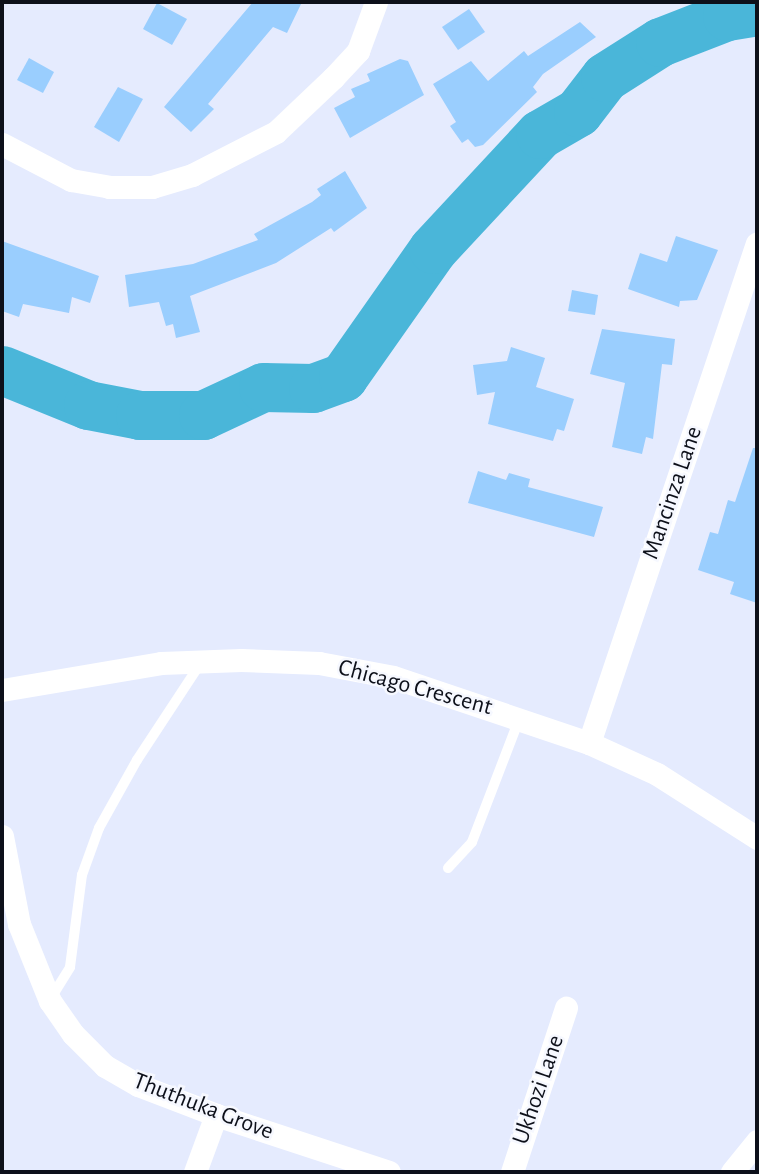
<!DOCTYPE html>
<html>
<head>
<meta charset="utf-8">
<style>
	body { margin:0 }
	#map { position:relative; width:759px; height:1174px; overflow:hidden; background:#e5ebfe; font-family:"Alegreya Sans",sans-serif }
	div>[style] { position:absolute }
	.river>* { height:49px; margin:-24.5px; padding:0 24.5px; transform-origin:24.5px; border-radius:24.5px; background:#4ab6d9 }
	.building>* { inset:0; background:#9acefe }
	.service>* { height:10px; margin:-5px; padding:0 5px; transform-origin:5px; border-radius:5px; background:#fff }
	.minor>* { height:23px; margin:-11.5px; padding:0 11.5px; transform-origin:11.5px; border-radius:11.5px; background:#fff }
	span { translate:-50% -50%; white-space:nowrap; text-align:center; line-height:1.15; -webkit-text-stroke:5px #f6f8ff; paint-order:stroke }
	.street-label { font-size:24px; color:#0d101a }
	.frame { position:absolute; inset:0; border:4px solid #0d101a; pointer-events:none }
</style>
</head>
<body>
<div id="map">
	<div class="river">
		<div style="left:2px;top:370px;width:93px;rotate:22.1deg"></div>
		<div style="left:88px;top:405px;width:53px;rotate:10.9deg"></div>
		<div style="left:140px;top:415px;width:63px"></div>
		<div style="left:203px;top:415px;width:66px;rotate:-25deg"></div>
		<div style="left:263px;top:387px;width:50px;rotate:1.1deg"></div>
		<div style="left:313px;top:388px;width:32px;rotate:-20deg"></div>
		<div style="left:343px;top:377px;width:156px;rotate:-54.9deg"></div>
		<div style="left:433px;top:249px;width:157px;rotate:-47.1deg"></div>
		<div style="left:540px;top:134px;width:44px;rotate:-30.1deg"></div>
		<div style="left:578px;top:112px;width:44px;rotate:-52.4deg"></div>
		<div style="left:605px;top:77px;width:65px;rotate:-32.5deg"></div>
		<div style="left:660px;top:42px;width:72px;rotate:-21.2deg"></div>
		<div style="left:727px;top:16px;width:30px;rotate:-9deg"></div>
	</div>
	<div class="building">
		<div style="clip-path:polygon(253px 2px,302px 2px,287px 33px,273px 27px,208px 104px,214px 109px,191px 132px,164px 107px)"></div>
		<div style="clip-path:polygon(157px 3px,187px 19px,172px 45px,143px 29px)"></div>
		<div style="clip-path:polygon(469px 9px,485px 32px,458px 50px,442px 27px)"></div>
		<div style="clip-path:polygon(580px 22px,596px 37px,543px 74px,533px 87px,537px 92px,483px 145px,475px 147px,468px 139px,462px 143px,450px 126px,456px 122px,433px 84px,471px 61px,488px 81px,524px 51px,528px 56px)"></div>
		<div style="clip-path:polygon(29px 58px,54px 72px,43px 93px,17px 80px)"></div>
		<div style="clip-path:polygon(400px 59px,408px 61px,424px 95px,350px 138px,334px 108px,355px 97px,351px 89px,370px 81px,367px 74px)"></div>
		<div style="clip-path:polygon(118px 87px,143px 99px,119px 142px,94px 127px)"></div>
		<div style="clip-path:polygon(345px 171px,367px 208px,334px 232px,331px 228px,276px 263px,190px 296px,200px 332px,176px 338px,173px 324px,166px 326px,159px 302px,129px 307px,125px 275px,193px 264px,258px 240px,254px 234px,312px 202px,321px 195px,317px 189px)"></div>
		<div style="clip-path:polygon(676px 236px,718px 250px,697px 300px,680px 301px,679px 307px,628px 289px,640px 253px,667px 262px)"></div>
		<div style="clip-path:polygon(2px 241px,99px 276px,90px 303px,72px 297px,69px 313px,23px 304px,19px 317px,2px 311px)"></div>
		<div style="clip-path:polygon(572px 290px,598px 295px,595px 315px,568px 311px)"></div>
		<div style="clip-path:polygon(602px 329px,675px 339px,672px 365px,662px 364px,653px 439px,646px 437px,642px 454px,612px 447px,625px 383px,590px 374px)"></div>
		<div style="clip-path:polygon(511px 347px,545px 358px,536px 387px,574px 399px,564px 431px,557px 429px,553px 441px,488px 424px,495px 392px,477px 395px,473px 365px,507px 361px)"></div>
		<div style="clip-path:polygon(753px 448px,757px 448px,757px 603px,730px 594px,734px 582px,698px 570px,710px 532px,718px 534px,728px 500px,735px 502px)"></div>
		<div style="clip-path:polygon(478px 471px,506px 480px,509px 473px,530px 479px,528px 487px,603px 507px,594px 537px,468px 503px)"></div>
	</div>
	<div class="service">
		<div style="left:448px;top:868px;width:35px;rotate:-47deg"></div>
		<div style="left:472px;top:842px;width:134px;rotate:-69deg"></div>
		<div style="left:51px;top:998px;width:36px;rotate:-58deg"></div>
		<div style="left:70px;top:967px;width:93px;rotate:-82.6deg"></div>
		<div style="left:82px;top:875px;width:50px;rotate:-70.1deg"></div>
		<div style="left:99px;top:828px;width:78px;rotate:-60.8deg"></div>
		<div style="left:137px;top:760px;width:118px;rotate:-56.7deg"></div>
	</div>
	<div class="minor">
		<div style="left:2px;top:144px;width:78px;rotate:27.6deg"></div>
		<div style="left:71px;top:180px;width:39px;rotate:10deg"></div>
		<div style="left:109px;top:187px;width:43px"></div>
		<div style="left:152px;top:187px;width:42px;rotate:-16.7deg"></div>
		<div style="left:192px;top:175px;width:94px;rotate:-27.1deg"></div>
		<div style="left:276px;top:132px;width:79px;rotate:-43.5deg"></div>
		<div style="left:333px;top:78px;width:37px;rotate:-47deg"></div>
		<div style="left:358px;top:51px;width:52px;rotate:-69.8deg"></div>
		<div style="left:2px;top:690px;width:161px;rotate:-9.6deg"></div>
		<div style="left:161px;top:663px;width:80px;rotate:-2.1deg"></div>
		<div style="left:241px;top:660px;width:78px;rotate:2.2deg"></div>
		<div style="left:319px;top:663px;width:75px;rotate:10.7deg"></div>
		<div style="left:393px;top:677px;width:207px;rotate:18.6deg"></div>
		<div style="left:589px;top:743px;width:75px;rotate:24.5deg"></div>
		<div style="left:657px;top:774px;width:119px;rotate:32.6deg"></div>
		<div style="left:589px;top:743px;width:527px;rotate:-71.43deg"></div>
		<div style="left:2px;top:836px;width:90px;rotate:79.1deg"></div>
		<div style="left:19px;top:924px;width:83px;rotate:68.1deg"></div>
		<div style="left:50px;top:1001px;width:40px;rotate:55.1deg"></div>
		<div style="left:73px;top:1034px;width:45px;rotate:45deg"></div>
		<div style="left:105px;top:1066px;width:38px;rotate:30deg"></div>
		<div style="left:138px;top:1085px;width:84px;rotate:21deg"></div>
		<div style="left:216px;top:1115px;width:182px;rotate:18.2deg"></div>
		<div style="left:195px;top:1172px;width:61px;rotate:-69.8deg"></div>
		<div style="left:512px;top:1172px;width:173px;rotate:-71.8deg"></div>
		<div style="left:732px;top:1172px;width:40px;rotate:-51deg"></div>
	</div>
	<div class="street-label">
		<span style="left:673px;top:493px;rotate:-71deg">Mancinza Lane</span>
		<span style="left:415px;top:688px;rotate:15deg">Chicago Crescent</span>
		<span style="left:539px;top:1090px;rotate:-71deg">Ukhozi Lane</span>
		<span style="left:203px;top:1107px;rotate:21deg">Thuthuka Grove</span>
	</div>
	<div class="frame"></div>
</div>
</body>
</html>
